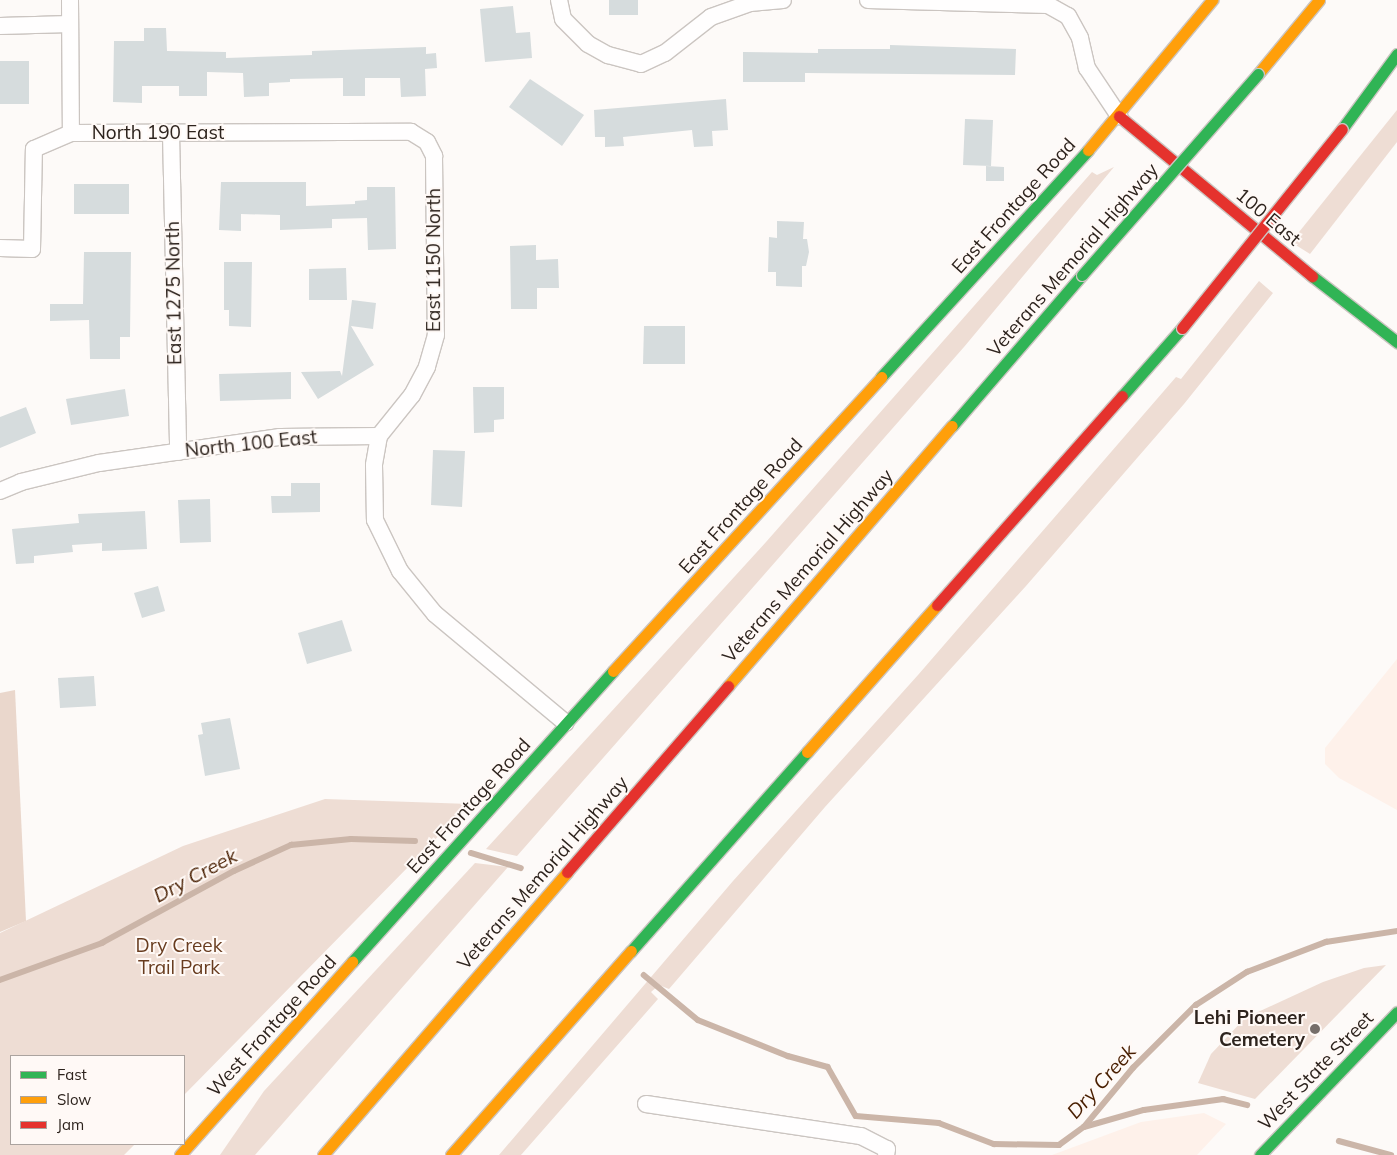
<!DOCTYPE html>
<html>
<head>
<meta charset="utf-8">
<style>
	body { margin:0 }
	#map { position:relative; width:1397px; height:1155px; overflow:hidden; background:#fdfaf8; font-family:Mulish,sans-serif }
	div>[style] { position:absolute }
	.built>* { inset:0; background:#fef1ea }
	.green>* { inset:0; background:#eeddd4 }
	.forest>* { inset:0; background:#ead7cc }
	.stream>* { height:5.5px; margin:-2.75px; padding:0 2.75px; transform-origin:2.75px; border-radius:2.75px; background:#cbb5a8 }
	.building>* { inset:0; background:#d6dcdd }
	.roads { filter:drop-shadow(1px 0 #cbc5c1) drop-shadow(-1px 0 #cbc5c1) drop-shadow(0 1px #cbc5c1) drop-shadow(0 -1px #cbc5c1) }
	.street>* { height:16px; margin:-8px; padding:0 8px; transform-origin:8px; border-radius:8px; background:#fffefe }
	.fast>* { height:11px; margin:-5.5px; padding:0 5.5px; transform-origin:5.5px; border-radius:5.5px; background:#30b455 }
	.slow>* { height:11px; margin:-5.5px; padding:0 5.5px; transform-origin:5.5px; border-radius:5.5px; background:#ff9f0a }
	.jam>* { height:11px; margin:-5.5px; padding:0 5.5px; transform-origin:5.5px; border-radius:5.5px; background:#e5322d }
	.bridges { filter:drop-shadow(1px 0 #cbc5c1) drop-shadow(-1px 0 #cbc5c1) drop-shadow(0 1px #cbc5c1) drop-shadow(0 -1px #cbc5c1) }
	.fast-bridge>* { height:11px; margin:-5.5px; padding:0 5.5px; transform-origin:5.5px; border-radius:5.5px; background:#30b455 }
	.jam-bridge>* { height:11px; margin:-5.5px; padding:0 5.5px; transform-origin:5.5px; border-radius:5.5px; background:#e5322d }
	.dots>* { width:14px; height:14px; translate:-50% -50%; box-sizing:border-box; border:2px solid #fff9f6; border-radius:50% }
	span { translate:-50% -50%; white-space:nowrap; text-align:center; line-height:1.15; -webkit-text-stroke:4px #fff9f6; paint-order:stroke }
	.street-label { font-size:19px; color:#2d231d }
	.park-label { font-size:19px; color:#683c1f }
	.poi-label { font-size:19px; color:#2d231d; font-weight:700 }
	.right { translate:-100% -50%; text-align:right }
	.water-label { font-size:20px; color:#481e00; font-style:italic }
	.legend { position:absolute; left:10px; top:1055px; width:175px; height:90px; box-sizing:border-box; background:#fff9f6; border:1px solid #aba39f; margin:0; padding:6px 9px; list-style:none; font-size:15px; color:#2d231d }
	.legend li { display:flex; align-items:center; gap:10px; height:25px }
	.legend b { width:25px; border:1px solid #aba39f }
</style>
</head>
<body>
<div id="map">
	<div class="built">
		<div style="clip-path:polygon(1397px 659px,1397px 810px,1339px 778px,1325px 764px,1325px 748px)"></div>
		<div style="clip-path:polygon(1204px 1113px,1226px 1124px,1197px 1155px,1052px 1155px,1141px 1122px)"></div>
	</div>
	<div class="green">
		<div style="clip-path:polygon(1397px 110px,1397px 142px,1310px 254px,1291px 242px)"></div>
		<div style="clip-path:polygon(1114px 167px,964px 347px,517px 856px,486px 849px,766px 542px,1092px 172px,1097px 175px)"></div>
		<div style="clip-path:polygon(1259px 281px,1273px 293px,1184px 404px,1026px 586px,825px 807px,669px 989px,659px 985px,651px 992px,658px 999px,521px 1155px,499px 1155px,733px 881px,918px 675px,1176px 377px,1181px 379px)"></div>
		<div style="clip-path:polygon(325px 799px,470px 804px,184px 1095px,184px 1056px,11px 1056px,11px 1144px,135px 1144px,124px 1155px,0 1155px,0 933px,183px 846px)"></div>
		<div style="clip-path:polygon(475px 863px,508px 867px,255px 1155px,220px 1155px,264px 1091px)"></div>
		<div style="clip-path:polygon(1386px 965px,1255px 1099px,1198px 1083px,1211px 1054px,1245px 1018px,1323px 982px,1364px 968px)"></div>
	</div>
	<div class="forest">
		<div style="clip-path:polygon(15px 690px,26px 921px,0 932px,0 693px)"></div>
	</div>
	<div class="stream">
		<div style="left:471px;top:853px;width:52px;rotate:16.7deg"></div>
		<div style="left:644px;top:975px;width:70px;rotate:39.8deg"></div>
		<div style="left:698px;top:1020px;width:97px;rotate:21.8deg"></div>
		<div style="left:788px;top:1056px;width:41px;rotate:15.4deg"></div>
		<div style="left:828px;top:1067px;width:56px;rotate:60.3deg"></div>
		<div style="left:856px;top:1116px;width:83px;rotate:4.8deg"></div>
		<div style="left:939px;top:1123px;width:59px;rotate:20.9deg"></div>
		<div style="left:994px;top:1144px;width:65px;rotate:0.9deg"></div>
		<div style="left:1059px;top:1145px;width:31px;rotate:-36deg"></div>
		<div style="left:1084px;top:1127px;width:77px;rotate:-50.3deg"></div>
		<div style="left:1133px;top:1068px;width:89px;rotate:-45deg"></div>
		<div style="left:1196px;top:1005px;width:61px;rotate:-32.9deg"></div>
		<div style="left:1247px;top:972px;width:85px;rotate:-20.8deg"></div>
		<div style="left:1326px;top:942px;width:72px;rotate:-8.8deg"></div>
		<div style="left:0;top:980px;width:109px;rotate:-19.9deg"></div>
		<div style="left:102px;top:943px;width:150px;rotate:-28.6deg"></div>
		<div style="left:234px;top:871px;width:63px;rotate:-24.5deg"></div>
		<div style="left:291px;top:845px;width:60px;rotate:-5.7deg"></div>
		<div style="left:351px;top:839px;width:64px;rotate:1.8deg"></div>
		<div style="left:1084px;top:1127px;width:62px;rotate:-15.8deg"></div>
		<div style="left:1144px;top:1110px;width:80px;rotate:-7.9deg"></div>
		<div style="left:1223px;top:1099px;width:25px;rotate:14deg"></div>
		<div style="left:1339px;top:1141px;width:54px;rotate:15.1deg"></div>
	</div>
	<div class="building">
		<div style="clip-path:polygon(609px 0,638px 0,638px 15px,609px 15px)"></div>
		<div style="clip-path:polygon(513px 6px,516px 33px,530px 32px,532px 58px,485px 62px,480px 9px)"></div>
		<div style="clip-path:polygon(144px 28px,166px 28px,167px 51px,226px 52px,226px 58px,312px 55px,312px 51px,426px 47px,426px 54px,436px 53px,437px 68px,425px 69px,426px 96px,401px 97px,400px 78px,365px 78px,365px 96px,343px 96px,343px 78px,290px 79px,290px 82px,269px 83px,269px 96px,244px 97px,243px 73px,207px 72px,207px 96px,179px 96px,179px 86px,142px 86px,142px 103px,113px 102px,114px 41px,144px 41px)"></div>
		<div style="clip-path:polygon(890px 45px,1016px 49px,1015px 75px,805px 73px,805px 82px,743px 82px,743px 52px,818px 53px,818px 49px,890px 49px)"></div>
		<div style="clip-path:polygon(0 61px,29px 61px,29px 104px,0 104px)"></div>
		<div style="clip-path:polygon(530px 79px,584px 115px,562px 146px,509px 107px)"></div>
		<div style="clip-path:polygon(726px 99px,728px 130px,712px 131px,713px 146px,694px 147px,692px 130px,623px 137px,624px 146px,605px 147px,605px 137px,595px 137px,594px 110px)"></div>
		<div style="clip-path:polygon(965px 119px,993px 120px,991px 166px,963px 165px)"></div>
		<div style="clip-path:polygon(986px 166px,1004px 167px,1004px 181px,986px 181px)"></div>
		<div style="clip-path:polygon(221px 182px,306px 182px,306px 206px,355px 204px,355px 201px,367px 200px,367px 187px,395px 187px,396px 249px,368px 250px,367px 218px,332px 219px,332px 228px,280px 230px,280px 215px,241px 214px,241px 231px,219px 230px)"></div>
		<div style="clip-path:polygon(74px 184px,129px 184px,129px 214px,74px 214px)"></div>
		<div style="clip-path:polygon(777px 221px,804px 222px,803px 239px,807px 239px,809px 252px,806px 266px,802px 266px,802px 287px,776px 286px,776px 272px,768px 272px,769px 237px,777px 238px)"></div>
		<div style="clip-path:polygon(536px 245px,536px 260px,558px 259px,559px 288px,537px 288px,537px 309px,511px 309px,510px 246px)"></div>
		<div style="clip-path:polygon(84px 252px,131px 252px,130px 337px,120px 337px,120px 359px,90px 359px,89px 320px,50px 321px,50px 304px,83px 304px)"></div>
		<div style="clip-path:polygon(224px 262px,252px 262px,251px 327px,229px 326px,229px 310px,224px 310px)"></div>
		<div style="clip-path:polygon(346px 268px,347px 300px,309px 300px,309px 269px)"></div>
		<div style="clip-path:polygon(352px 300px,376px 303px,373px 329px,351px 326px,374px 365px,318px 399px,301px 372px,340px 371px,342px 376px)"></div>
		<div style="clip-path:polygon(644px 326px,685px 326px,685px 364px,643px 364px)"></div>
		<div style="clip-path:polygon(291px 372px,291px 399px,220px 401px,219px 374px)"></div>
		<div style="clip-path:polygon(473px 387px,504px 387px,504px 419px,494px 420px,494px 432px,474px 433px)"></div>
		<div style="clip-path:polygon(125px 389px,129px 416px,71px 425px,66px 399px)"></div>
		<div style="clip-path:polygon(26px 407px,36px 433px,0 448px,0 417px)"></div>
		<div style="clip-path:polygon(433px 450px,465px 451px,462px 507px,431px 505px)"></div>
		<div style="clip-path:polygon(291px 483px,320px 483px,320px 512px,272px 513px,271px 496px,291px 496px)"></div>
		<div style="clip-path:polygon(210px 499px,211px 542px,180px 543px,178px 500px)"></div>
		<div style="clip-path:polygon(145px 511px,147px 549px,102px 551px,102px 543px,72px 545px,73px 552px,34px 556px,34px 563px,16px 564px,12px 529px,79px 523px,78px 514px)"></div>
		<div style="clip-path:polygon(158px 586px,165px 611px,142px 618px,134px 593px)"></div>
		<div style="clip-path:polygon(342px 620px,352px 651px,307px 664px,298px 633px)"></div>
		<div style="clip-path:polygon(94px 676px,96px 706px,60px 708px,58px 678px)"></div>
		<div style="clip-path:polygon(230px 718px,240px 769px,205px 776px,198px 735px,203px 734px,201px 723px)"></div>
	</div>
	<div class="roads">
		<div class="street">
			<div style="left:70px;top:0;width:133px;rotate:89.6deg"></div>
			<div style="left:559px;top:0;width:19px;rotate:78deg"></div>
			<div style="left:563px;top:19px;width:35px;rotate:45deg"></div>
			<div style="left:588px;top:44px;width:23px;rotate:29deg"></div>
			<div style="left:608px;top:55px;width:34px;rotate:15deg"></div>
			<div style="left:641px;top:64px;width:26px;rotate:-25deg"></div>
			<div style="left:665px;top:53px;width:58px;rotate:-38deg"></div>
			<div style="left:711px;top:17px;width:41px;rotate:-19.7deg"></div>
			<div style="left:750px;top:3px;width:33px;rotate:-5deg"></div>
			<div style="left:868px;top:0;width:180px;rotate:1.6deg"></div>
			<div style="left:1048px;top:5px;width:23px;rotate:29deg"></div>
			<div style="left:1068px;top:16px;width:25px;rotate:61deg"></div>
			<div style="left:1080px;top:38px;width:31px;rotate:77deg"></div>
			<div style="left:1087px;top:68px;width:58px;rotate:56.3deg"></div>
			<div style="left:0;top:26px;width:70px;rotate:-1.6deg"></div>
			<div style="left:171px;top:134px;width:318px;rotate:88.7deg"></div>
			<div style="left:0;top:248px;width:32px;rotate:2deg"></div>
			<div style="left:32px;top:249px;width:100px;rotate:-88.9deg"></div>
			<div style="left:34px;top:149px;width:40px;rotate:-23.4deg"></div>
			<div style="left:71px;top:133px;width:340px;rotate:-0.2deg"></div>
			<div style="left:411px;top:132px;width:19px;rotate:32deg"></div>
			<div style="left:427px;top:142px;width:16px;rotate:63deg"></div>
			<div style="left:434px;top:156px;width:179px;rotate:89.4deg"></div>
			<div style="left:436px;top:335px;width:33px;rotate:106deg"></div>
			<div style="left:427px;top:367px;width:32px;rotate:118deg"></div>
			<div style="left:412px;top:395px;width:53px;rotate:128.8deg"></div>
			<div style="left:379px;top:436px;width:29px;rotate:100deg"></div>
			<div style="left:374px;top:465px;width:55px;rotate:89deg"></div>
			<div style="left:375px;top:520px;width:57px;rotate:63.9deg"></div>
			<div style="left:400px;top:571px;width:55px;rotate:50.9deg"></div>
			<div style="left:435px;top:614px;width:170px;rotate:39.8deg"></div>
			<div style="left:0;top:491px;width:23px;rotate:-23deg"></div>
			<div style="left:21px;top:482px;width:80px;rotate:-13.7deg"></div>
			<div style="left:99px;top:463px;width:183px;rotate:-8.2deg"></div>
			<div style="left:280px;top:437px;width:99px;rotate:-0.6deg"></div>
			<div style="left:646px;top:1104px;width:217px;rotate:8.5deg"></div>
			<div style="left:861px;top:1136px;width:29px;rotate:27deg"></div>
			<div style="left:887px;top:1149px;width:6px;rotate:99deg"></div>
		</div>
		<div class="fast">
			<div style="left:1342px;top:129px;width:93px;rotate:-53.7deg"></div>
			<div style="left:1312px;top:276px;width:108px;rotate:37.8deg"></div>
			<div style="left:881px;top:377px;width:307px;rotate:-47.6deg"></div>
			<div style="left:1122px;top:396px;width:91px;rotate:-48.6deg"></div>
			<div style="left:952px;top:426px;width:199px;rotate:-49.3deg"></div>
			<div style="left:631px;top:951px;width:266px;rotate:-48.5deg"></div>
			<div style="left:352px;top:962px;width:391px;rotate:-48.1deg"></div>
			<div style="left:1260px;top:1155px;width:198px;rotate:-46.2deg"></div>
		</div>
		<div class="slow">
			<div style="left:1258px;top:74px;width:96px;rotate:-50.5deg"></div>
			<div style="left:1088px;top:150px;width:195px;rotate:-50.4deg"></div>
			<div style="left:613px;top:671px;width:398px;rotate:-47.6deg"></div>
			<div style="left:728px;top:686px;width:343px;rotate:-49.3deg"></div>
			<div style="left:807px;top:752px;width:196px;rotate:-48.5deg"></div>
			<div style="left:180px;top:1155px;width:259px;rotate:-48.3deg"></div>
			<div style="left:323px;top:1155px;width:374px;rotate:-49.2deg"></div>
			<div style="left:451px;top:1155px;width:272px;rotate:-48.6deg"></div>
		</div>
		<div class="jam">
			<div style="left:1119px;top:116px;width:251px;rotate:39.7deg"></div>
			<div style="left:937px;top:605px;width:279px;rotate:-48.5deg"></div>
			<div style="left:567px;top:872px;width:246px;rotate:-49.1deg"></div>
		</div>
	</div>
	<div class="bridges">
		<div class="fast-bridge">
			<div style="left:1082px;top:275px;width:267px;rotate:-48.8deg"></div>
		</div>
		<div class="jam-bridge">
			<div style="left:1182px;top:328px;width:255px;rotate:-51.2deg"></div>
		</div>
	</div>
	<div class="dots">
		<div style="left:1315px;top:1029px;background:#766e6a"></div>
	</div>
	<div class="street-label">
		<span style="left:158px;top:133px">North 190 East</span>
		<span style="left:1014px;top:206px;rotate:-48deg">East Frontage Road</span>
		<span style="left:1268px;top:217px;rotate:40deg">100 East</span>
		<span style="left:434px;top:260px;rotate:-90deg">East 1150 North</span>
		<span style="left:1073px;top:260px;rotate:-49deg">Veterans Memorial Highway</span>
		<span style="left:174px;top:293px;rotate:-91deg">East 1275 North</span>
		<span style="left:251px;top:444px;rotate:-6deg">North 100 East</span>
		<span style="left:741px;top:506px;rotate:-48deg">East Frontage Road</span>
		<span style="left:808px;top:566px;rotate:-49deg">Veterans Memorial Highway</span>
		<span style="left:469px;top:806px;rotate:-48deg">East Frontage Road</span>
		<span style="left:543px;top:873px;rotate:-49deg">Veterans Memorial Highway</span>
		<span style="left:272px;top:1026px;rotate:-48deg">West Frontage Road</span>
		<span style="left:1316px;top:1071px;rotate:-46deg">West State Street</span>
	</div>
	<div class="park-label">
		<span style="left:179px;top:957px">Dry Creek<br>Trail Park</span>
	</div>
	<div class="poi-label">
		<span class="right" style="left:1305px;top:1029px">Lehi Pioneer<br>Cemetery</span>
	</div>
	<div class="water-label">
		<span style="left:195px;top:875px;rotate:-28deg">Dry Creek</span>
		<span style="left:1101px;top:1081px;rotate:-48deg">Dry Creek</span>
	</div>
	<ul class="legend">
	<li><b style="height:6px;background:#30b455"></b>Fast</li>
	<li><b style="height:6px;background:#ff9f0a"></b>Slow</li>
	<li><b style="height:6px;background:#e5322d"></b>Jam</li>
	</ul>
</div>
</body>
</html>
